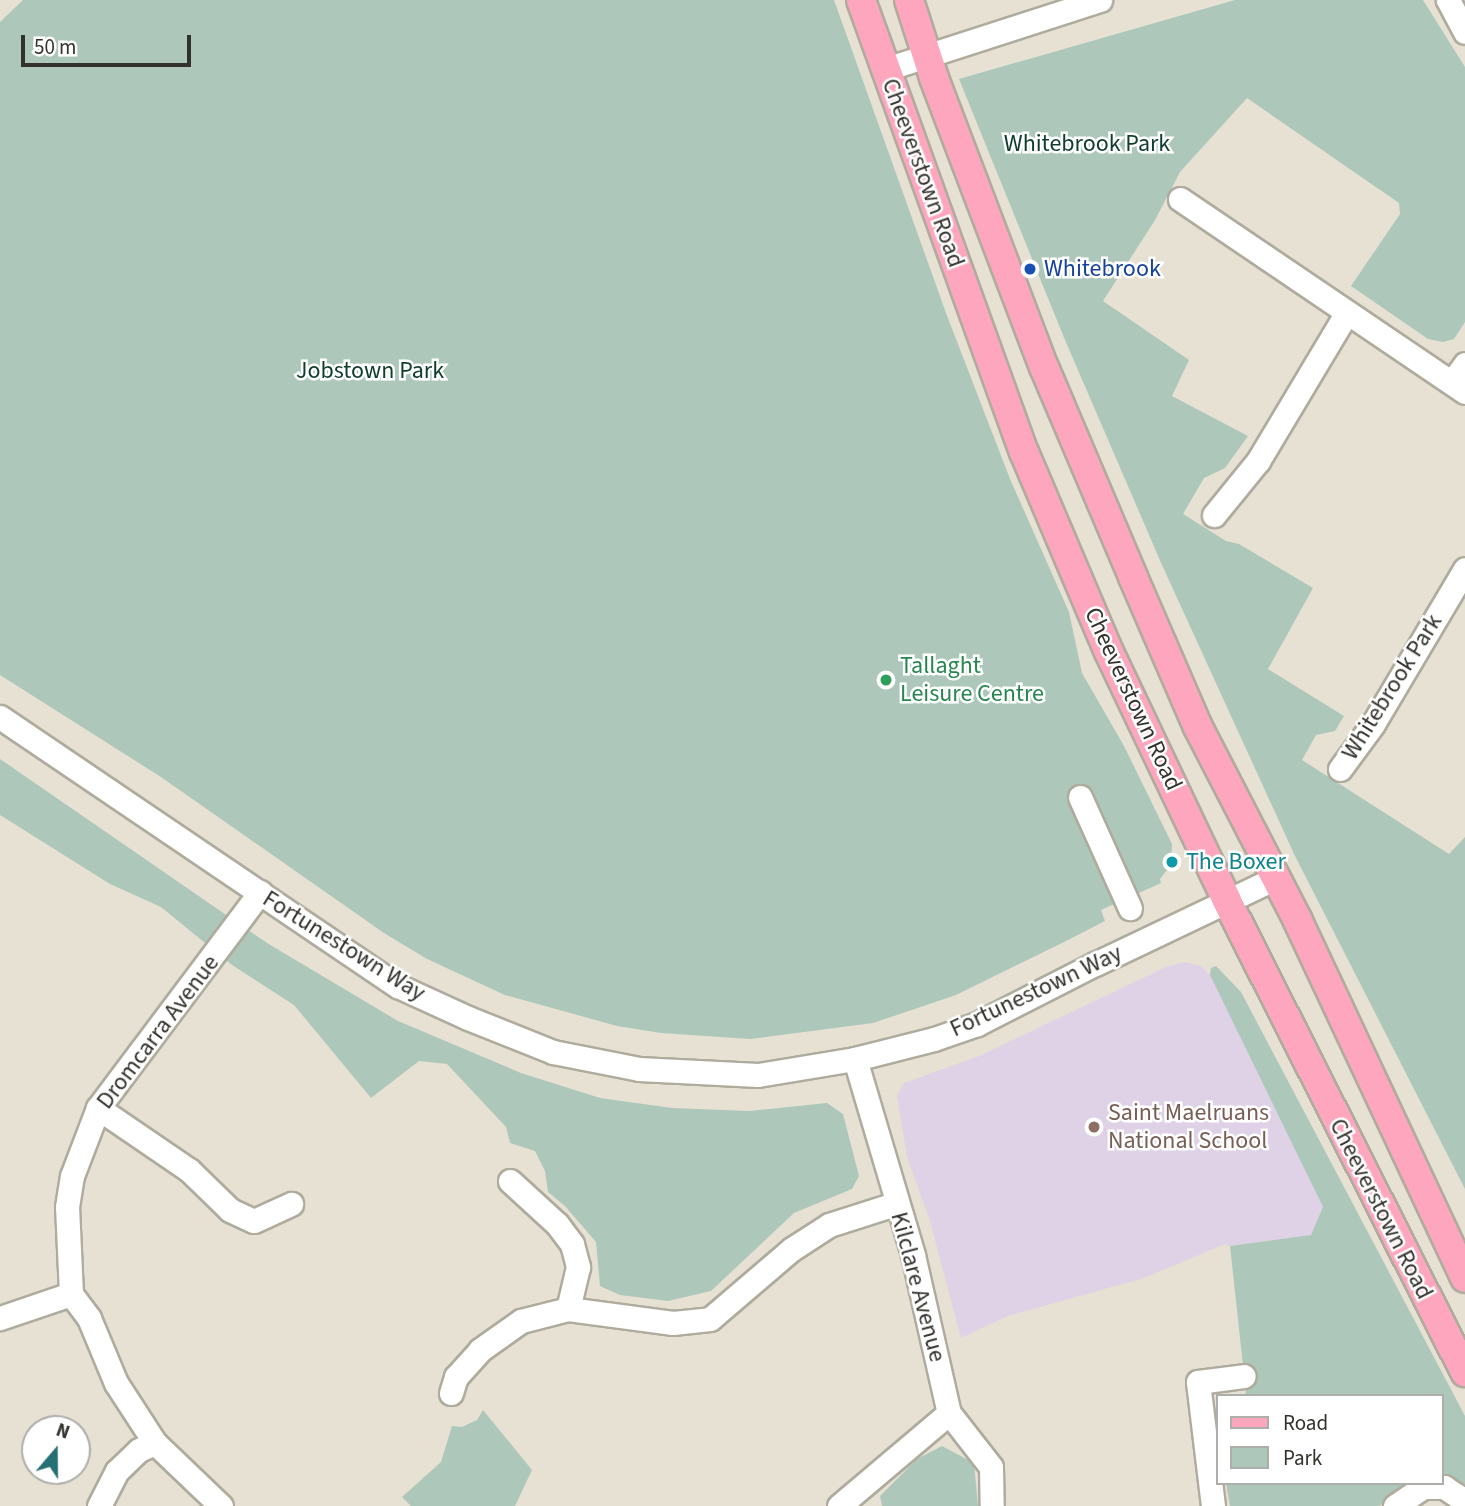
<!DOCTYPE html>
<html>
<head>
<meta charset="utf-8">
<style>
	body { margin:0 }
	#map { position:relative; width:1465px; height:1506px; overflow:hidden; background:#e6e1d2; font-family:"Source Sans 3",sans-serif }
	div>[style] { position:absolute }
	.education>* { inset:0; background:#dfd2e6 }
	.green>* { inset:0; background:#adc8bb }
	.roads { filter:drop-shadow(2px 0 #afab9d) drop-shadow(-2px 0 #afab9d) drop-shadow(0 2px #afab9d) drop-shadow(0 -2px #afab9d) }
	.minor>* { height:23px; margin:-11.5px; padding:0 11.5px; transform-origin:11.5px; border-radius:11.5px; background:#fff }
	.major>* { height:28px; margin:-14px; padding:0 14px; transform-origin:14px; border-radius:14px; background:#fda6be }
	.dots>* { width:19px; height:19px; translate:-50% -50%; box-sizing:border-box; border:4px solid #fff; border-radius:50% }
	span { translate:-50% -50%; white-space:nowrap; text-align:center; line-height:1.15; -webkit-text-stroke:5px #fff; paint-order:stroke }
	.park-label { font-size:24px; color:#0e3d2c }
	.street-label { font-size:24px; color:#32312b }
	.transit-label { font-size:24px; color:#164399 }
	.left { translate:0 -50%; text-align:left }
	.leisure-label { font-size:24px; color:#27864d }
	.culture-label { font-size:24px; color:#0d838f }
	.education-label { font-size:24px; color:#785e54 }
	.legend { position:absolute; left:1216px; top:1394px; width:228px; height:91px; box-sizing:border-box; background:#fff; border:2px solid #adadaa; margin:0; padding:9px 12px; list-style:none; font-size:21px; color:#32312b }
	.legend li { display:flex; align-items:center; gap:14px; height:35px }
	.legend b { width:35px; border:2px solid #adadaa }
	.north { position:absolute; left:21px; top:1415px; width:70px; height:70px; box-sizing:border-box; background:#fff; border:2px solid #adadaa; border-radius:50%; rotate:20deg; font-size:19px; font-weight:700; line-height:28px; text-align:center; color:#32312b }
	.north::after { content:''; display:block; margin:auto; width:24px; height:32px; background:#267075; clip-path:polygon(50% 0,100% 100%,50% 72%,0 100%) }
	.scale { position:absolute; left:21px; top:35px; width:170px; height:32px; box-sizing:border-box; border:4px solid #32312b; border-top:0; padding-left:9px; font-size:21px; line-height:24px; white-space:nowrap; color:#32312b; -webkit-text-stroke:5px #fff; paint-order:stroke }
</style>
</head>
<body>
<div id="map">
	<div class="education">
		<div style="clip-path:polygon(1185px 962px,1201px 966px,1210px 975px,1234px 1017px,1323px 1207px,1312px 1235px,1230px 1246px,1225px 1244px,1144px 1278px,1008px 1316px,961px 1338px,930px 1221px,907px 1157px,897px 1096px,904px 1083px,979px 1056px,1166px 967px)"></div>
	</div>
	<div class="green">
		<div style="clip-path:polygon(23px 0,834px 0,946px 313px,1010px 479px,1069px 612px,1082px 673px,1124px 746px,1172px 844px,1171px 865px,1160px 879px,1161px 883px,1101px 910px,1105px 921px,1064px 942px,956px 995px,873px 1023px,750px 1039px,661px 1033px,617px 1026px,505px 995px,427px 959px,384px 933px,161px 777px,0 675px,0 22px)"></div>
		<div style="clip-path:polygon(1235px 0,1423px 0,1465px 67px,1465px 322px,1454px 339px,1443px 342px,1428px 339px,1351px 286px,1400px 214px,1399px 203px,1247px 98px,1180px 172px,1155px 220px,1103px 301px,1189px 360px,1172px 396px,1248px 436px,1225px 468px,1204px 478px,1183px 514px,1226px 541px,1239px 544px,1313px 588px,1268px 669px,1344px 716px,1335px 731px,1316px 735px,1302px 760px,1449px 854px,1465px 837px,1465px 1189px,1295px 856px,1162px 565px,1065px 340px,959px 79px)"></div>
		<div style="clip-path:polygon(0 759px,267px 943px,398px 1021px,521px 1073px,600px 1098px,672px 1108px,749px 1111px,827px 1103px,843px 1114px,859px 1176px,852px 1189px,794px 1213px,711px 1291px,668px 1301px,620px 1295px,600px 1286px,596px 1242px,565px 1206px,548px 1192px,545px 1171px,535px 1151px,510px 1143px,506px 1127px,447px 1064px,419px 1061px,371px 1098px,294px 1005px,232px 965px,161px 907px,110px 884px,0 815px)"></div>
		<div style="clip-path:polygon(1216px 966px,1241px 992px,1465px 1416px,1465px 1505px,1447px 1474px,1442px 1476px,1442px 1396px,1241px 1396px,1246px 1393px,1230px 1246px,1311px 1235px,1323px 1207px,1210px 975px,1211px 968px)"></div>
		<div style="clip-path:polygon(483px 1410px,532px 1470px,515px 1506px,411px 1506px,402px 1497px,441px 1462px,452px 1426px,462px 1427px,477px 1420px)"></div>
		<div style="clip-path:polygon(942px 1446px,974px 1463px,978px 1506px,882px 1506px,880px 1496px,917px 1459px)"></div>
		<div style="clip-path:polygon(1226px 1483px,1427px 1483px,1379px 1506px,1230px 1506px)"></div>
	</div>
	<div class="roads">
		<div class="minor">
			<div style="left:1448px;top:0;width:36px;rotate:62deg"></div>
			<div style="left:886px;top:69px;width:225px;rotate:-17.9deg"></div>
			<div style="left:1180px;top:199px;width:344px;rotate:34.1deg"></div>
			<div style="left:1452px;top:382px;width:22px;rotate:-54deg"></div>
			<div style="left:1214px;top:515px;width:70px;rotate:-50.8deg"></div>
			<div style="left:1258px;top:461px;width:171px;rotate:-59.1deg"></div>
			<div style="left:0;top:717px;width:480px;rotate:34.1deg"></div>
			<div style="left:398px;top:986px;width:77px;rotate:24.6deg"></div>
			<div style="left:468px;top:1018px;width:92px;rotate:21.8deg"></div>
			<div style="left:553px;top:1052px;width:88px;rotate:11.2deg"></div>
			<div style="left:639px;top:1069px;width:119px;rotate:2.9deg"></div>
			<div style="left:758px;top:1075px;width:98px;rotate:-9.4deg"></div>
			<div style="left:855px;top:1059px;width:81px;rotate:-14.2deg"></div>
			<div style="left:934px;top:1039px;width:46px;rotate:-19.2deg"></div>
			<div style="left:977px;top:1024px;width:132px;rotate:-27deg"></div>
			<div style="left:1095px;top:964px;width:202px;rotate:-25.5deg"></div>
			<div style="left:1340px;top:769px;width:56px;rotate:-53.7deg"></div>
			<div style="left:1373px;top:724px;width:180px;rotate:-59.3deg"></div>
			<div style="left:1080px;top:797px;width:122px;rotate:65.8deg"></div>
			<div style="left:855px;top:1059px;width:204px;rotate:73.5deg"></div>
			<div style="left:913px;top:1255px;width:162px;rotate:77.2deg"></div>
			<div style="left:949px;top:1413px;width:68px;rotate:52.1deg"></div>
			<div style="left:991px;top:1467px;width:39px;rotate:89deg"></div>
			<div style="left:98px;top:1108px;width:110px;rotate:34.3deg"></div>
			<div style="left:189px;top:1170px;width:57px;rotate:44.3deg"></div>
			<div style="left:230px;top:1210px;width:26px;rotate:25deg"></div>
			<div style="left:254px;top:1221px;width:41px;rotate:-24.7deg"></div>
			<div style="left:510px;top:1181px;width:64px;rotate:42.5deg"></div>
			<div style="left:557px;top:1224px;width:25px;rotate:53deg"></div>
			<div style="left:572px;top:1244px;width:24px;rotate:75deg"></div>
			<div style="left:578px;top:1267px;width:43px;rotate:103.4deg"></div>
			<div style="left:0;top:1318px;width:75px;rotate:-18.7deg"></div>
			<div style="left:451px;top:1393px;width:17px;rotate:-73deg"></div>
			<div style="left:456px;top:1377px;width:36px;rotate:-48deg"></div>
			<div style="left:480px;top:1350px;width:50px;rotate:-35.3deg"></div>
			<div style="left:521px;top:1321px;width:49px;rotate:-14.3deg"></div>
			<div style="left:568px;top:1309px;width:106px;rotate:7.6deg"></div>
			<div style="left:673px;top:1323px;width:37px;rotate:-6deg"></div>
			<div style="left:710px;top:1319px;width:108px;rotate:-40.5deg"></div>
			<div style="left:792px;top:1249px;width:44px;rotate:-33deg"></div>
			<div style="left:829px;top:1225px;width:69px;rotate:-17.7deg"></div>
			<div style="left:99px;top:1506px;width:39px;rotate:-63deg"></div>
			<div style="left:117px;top:1471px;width:30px;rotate:-44deg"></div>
			<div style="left:139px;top:1450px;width:17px;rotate:-24deg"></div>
			<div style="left:221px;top:1506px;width:91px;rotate:-136.3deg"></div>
			<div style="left:155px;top:1443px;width:72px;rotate:-123deg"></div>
			<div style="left:116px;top:1383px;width:70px;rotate:-112.6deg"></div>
			<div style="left:89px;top:1318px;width:30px;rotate:-127deg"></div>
			<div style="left:71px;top:1294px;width:87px;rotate:-92.6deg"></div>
			<div style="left:67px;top:1207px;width:31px;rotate:-81deg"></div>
			<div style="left:72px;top:1176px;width:73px;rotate:-69.1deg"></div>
			<div style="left:98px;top:1108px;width:270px;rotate:-53.1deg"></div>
			<div style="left:839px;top:1506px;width:144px;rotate:-40.2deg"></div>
			<div style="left:1213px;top:1506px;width:125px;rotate:-96.9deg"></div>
			<div style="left:1198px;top:1382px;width:46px;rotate:-7.4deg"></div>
			<div style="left:1395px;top:1506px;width:34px;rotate:-34deg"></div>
			<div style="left:1423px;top:1487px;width:21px"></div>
			<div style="left:1444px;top:1487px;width:18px;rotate:34deg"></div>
			<div style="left:1459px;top:1497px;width:10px;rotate:53deg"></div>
		</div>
		<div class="major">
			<div style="left:861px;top:0;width:480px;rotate:70.2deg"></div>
			<div style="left:1024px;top:452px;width:217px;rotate:67deg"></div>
			<div style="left:1109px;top:652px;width:276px;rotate:64.6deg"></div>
			<div style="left:1227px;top:901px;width:528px;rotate:63.19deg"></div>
			<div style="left:909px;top:0;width:82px;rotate:72.2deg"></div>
			<div style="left:934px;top:78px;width:309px;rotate:69.2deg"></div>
			<div style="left:1044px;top:367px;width:228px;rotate:67deg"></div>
			<div style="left:1133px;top:577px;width:163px;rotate:66.6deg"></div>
			<div style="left:1198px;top:727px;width:218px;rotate:62.7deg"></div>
			<div style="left:1298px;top:921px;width:394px;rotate:64.9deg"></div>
		</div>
	</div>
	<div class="dots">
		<div style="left:1030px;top:269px;background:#1a4fb4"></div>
		<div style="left:886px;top:680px;background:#2e9e5b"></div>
		<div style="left:1172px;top:862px;background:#0f9aa8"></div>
		<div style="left:1094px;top:1127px;background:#8d6e63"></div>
	</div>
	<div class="park-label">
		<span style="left:1087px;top:144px">Whitebrook Park</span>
		<span style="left:370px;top:371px">Jobstown Park</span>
	</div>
	<div class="street-label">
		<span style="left:923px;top:173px;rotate:70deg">Cheeverstown Road</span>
		<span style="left:1392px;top:687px;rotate:-58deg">Whitebrook Park</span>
		<span style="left:1133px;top:699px;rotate:65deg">Cheeverstown Road</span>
		<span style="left:344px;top:946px;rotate:32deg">Fortunestown Way</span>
		<span style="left:1036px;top:991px;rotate:-25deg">Fortunestown Way</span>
		<span style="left:158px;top:1032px;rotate:-53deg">Dromcarra Avenue</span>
		<span style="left:1381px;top:1209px;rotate:63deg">Cheeverstown Road</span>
		<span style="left:918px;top:1287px;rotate:75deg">Kilclare Avenue</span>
	</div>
	<div class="transit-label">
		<span class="left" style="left:1044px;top:269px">Whitebrook</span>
	</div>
	<div class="leisure-label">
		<span class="left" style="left:900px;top:680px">Tallaght<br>Leisure Centre</span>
	</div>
	<div class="culture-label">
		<span class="left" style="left:1186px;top:862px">The Boxer</span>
	</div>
	<div class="education-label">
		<span class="left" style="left:1108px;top:1127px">Saint Maelruans<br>National School</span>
	</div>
	<ul class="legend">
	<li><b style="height:9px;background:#fda6be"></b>Road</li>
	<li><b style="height:19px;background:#adc8bb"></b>Park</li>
	</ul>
	<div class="north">N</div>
	<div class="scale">50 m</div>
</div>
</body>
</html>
